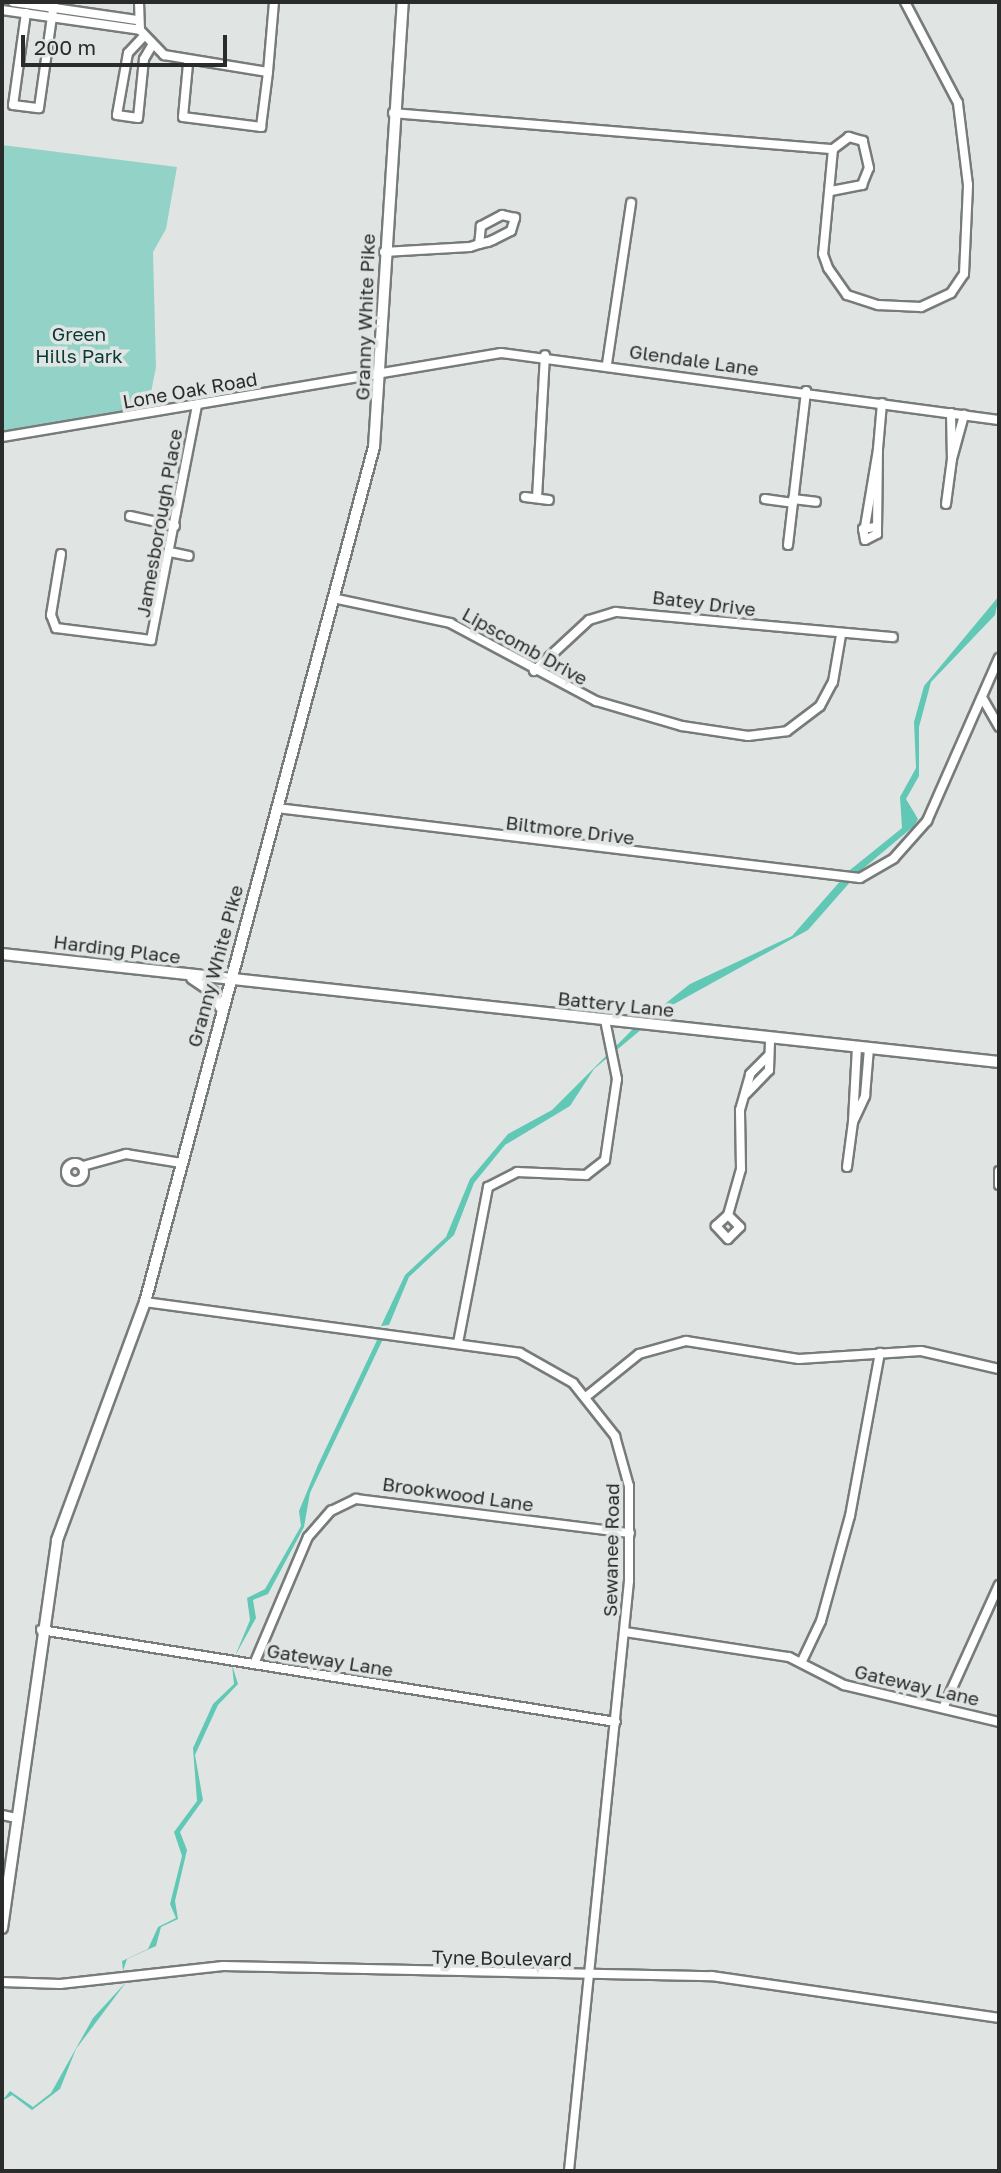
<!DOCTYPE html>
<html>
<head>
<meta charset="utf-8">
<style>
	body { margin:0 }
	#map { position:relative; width:1001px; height:2173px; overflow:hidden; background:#e0e5e4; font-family:"Golos Text",sans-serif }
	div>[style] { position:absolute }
	.green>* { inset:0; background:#93d3c7 }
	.water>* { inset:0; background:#61c8b6 }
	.roads { filter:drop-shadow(2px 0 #777b7a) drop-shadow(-2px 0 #777b7a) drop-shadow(0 2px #777b7a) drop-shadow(0 -2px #777b7a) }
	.minor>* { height:8px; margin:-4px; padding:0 4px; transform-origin:4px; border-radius:4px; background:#fff }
	.minor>.ring { margin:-4px; padding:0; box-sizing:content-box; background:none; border:8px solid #fff; border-radius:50% }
	.major>* { height:10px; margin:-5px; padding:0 5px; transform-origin:5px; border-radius:5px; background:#fff }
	span { translate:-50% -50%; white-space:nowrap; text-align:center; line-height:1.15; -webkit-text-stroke:7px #e0e5e4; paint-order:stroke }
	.street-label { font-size:19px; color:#2a2c2c }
	.park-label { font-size:19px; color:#073932 }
	.frame { position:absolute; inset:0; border:4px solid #2a2c2c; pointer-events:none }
	.scale { position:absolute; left:21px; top:35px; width:206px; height:32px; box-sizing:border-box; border:4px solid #2a2c2c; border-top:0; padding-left:9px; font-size:21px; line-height:24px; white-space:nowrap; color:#2a2c2c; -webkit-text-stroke:5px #e0e5e4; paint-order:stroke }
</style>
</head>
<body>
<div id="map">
	<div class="green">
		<div style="clip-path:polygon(2px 145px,177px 167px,166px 229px,153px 252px,156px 367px,147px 413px,2px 437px)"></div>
	</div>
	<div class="water">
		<div style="clip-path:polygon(999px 596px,995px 615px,931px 682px,919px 727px,919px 776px,906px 799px,918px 819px,914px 826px,859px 872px,808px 930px,667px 1008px,594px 1069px,570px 1106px,505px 1145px,474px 1183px,454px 1235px,409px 1277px,389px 1325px,381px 1326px,405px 1275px,446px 1237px,470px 1179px,508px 1134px,552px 1110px,632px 1030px,690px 984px,792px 936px,850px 870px,902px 828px,900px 797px,916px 768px,914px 722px,924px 686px)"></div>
		<div style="clip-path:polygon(378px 1338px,383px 1339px,310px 1493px,304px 1527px,268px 1594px,253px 1600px,256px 1618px,235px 1656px,250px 1620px,247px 1598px,265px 1589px,301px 1526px,299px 1511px,318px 1465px)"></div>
		<div style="clip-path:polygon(232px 1665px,238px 1684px,218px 1705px,195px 1755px,203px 1800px,180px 1832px,187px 1850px,175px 1901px,178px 1919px,161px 1927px,156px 1946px,127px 1959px,123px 1971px,122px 1961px,148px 1949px,158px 1927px,176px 1918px,170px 1904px,182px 1856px,174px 1832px,197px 1801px,193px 1748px,213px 1704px,234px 1684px)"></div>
		<div style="clip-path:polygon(127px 1981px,76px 2049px,60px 2089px,32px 2110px,12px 2095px,2px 2101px,10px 2091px,33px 2107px,51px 2093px,93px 2018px)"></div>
	</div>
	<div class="roads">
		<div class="minor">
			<div style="left:13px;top:2px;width:125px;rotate:8.3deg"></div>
			<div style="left:139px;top:2px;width:28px;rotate:88deg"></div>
			<div style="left:140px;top:30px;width:35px;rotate:46deg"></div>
			<div style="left:164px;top:55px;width:105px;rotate:9.3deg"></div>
			<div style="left:268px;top:72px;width:70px;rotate:-85.1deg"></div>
			<div style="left:2px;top:10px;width:139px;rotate:8.2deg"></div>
			<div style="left:26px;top:13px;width:93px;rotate:98deg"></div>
			<div style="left:13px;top:105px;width:26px;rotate:7deg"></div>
			<div style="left:39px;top:108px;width:107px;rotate:-81.9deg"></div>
			<div style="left:144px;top:36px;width:23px;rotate:133deg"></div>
			<div style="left:128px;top:53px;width:63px;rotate:100.1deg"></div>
			<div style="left:117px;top:115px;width:21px;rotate:8deg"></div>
			<div style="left:138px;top:118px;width:59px;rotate:-84.2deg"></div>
			<div style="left:144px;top:59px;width:14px;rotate:-60deg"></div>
			<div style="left:188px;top:64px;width:53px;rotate:95.4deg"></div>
			<div style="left:183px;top:117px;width:79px;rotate:7.3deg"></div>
			<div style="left:261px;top:127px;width:55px;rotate:-82.7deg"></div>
			<div style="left:393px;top:113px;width:441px;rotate:4.7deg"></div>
			<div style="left:833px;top:149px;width:105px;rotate:95.4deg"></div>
			<div style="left:823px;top:254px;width:15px;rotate:70deg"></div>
			<div style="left:828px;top:268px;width:33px;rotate:55deg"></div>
			<div style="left:847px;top:295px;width:33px;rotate:18deg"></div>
			<div style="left:878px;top:305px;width:43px;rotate:2.7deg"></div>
			<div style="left:921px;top:307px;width:33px;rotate:-25deg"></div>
			<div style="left:951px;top:293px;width:23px;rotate:-56deg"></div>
			<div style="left:964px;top:274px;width:89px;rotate:-87.4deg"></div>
			<div style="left:968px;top:185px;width:83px;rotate:-97deg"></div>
			<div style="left:958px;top:103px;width:114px;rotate:-117.7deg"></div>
			<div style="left:831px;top:191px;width:32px;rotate:-11deg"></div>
			<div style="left:862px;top:185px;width:18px;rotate:-68deg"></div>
			<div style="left:869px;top:168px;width:28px;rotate:-103deg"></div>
			<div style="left:863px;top:141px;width:15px;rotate:-164deg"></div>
			<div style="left:849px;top:137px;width:20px;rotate:143deg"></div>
			<div style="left:384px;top:252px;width:86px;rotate:-3.3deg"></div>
			<div style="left:470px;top:247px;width:9px;rotate:-18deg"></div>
			<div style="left:479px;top:244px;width:9px;rotate:-13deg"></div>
			<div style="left:488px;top:242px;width:5px;rotate:-22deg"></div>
			<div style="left:493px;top:240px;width:20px;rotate:-27deg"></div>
			<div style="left:511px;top:231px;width:14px;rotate:-73deg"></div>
			<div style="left:515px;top:218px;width:13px;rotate:-167deg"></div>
			<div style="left:502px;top:215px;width:24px;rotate:152deg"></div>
			<div style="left:481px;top:226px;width:18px;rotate:96deg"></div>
			<div style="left:607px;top:364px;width:163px;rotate:-81.5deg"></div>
			<div style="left:951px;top:413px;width:46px;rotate:88.8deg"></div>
			<div style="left:952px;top:459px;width:46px;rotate:-74.7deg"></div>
			<div style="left:2px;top:437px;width:506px;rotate:-9.56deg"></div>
			<div style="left:501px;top:353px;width:502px;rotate:7.66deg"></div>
			<div style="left:878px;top:449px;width:46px;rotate:-85deg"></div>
			<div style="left:525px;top:497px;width:24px;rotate:7deg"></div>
			<div style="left:537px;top:498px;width:143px;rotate:-86.8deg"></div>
			<div style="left:765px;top:499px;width:28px;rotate:8deg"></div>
			<div style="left:793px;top:499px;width:23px;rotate:7deg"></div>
			<div style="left:946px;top:504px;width:45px;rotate:-82.4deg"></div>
			<div style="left:130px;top:516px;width:46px;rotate:12.5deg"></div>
			<div style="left:865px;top:527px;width:79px;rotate:-80.5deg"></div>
			<div style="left:878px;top:449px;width:85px;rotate:90.7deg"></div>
			<div style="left:877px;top:534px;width:13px;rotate:153deg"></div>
			<div style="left:865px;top:540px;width:11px;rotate:-100deg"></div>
			<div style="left:863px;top:529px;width:11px;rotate:-10deg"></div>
			<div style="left:788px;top:545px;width:155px;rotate:-83.3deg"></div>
			<div style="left:170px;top:552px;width:19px;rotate:12deg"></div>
			<div style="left:61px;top:554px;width:62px;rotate:99.3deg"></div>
			<div style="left:51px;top:615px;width:14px;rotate:69deg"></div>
			<div style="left:56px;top:628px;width:96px;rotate:7.2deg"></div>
			<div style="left:151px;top:640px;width:239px;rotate:-78.9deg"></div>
			<div style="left:337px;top:599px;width:116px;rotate:12deg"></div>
			<div style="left:450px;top:623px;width:166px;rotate:28.1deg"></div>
			<div style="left:596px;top:701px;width:90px;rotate:16.2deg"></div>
			<div style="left:682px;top:726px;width:67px;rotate:8.6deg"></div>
			<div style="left:748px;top:736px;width:39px;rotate:-7deg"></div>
			<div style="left:787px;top:731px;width:41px;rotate:-37.1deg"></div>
			<div style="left:820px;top:706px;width:27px;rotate:-62deg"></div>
			<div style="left:833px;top:682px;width:48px;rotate:-80.3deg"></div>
			<div style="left:534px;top:671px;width:75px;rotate:-42.8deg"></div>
			<div style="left:589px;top:620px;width:28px;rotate:-17deg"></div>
			<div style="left:616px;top:612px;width:278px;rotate:5.2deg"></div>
			<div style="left:983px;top:699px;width:32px;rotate:60deg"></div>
			<div style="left:277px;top:808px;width:587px;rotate:6.85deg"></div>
			<div style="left:860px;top:878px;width:39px;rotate:-30deg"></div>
			<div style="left:894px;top:858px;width:50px;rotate:-48.3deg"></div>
			<div style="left:927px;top:821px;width:178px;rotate:-66.2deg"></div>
			<div style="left:857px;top:1047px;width:75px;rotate:93.1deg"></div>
			<div style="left:853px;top:1122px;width:29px;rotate:-65deg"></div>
			<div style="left:865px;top:1096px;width:48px;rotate:-85.2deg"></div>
			<div style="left:746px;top:1094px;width:33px;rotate:-46deg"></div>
			<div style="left:769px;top:1070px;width:32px;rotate:-88deg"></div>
			<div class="ring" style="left:66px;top:1163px;width:10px;height:10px"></div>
			<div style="left:83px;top:1166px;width:45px;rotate:-15.6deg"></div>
			<div style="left:126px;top:1154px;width:56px;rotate:9.3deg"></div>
			<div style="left:847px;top:1167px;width:45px;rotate:-82.4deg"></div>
			<div style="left:999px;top:1171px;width:14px;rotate:90deg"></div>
			<div style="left:728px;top:1215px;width:17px;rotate:45deg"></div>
			<div style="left:740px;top:1227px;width:17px;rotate:135deg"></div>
			<div style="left:728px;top:1239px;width:18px;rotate:-133deg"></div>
			<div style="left:716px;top:1226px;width:16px;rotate:-43deg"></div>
			<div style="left:728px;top:1215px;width:48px;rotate:-74.2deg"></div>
			<div style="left:741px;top:1169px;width:59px;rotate:-91deg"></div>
			<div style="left:740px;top:1110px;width:37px;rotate:-74deg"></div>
			<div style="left:750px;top:1074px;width:25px;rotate:-45deg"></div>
			<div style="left:145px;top:1302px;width:378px;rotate:7.7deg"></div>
			<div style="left:520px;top:1353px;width:61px;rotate:29.5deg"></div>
			<div style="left:573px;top:1383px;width:68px;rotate:51.6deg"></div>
			<div style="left:615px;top:1436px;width:52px;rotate:74.4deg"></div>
			<div style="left:629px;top:1486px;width:95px;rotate:90deg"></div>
			<div style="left:629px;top:1581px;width:593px;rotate:95.81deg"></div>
			<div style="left:458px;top:1343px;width:159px;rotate:-79.1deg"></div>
			<div style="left:488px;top:1187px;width:33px;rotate:-27deg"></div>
			<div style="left:517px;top:1172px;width:69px;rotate:2.5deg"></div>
			<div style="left:586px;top:1175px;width:24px;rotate:-38deg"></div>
			<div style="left:605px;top:1160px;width:82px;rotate:-81.6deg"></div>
			<div style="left:617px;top:1079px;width:60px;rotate:-101.5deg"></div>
			<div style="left:587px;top:1396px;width:67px;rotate:-38.9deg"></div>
			<div style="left:639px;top:1354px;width:49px;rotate:-15.5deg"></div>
			<div style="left:686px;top:1341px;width:114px;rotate:9.1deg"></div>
			<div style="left:799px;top:1359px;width:122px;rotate:-3.8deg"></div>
			<div style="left:921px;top:1351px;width:80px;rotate:13deg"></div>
			<div style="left:41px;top:1630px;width:582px;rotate:9.09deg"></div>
			<div style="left:625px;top:1632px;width:166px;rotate:8.7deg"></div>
			<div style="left:789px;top:1657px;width:62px;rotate:27deg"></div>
			<div style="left:844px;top:1685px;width:159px;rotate:13.4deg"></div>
			<div style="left:802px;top:1661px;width:44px;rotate:-64.6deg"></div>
			<div style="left:821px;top:1621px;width:109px;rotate:-74.6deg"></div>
			<div style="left:850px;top:1516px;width:166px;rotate:-79.6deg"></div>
			<div style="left:254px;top:1664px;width:138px;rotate:-67deg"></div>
			<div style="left:308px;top:1537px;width:35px;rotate:-49deg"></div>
			<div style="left:331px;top:1511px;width:28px;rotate:-26deg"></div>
			<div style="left:356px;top:1499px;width:276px;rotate:7.1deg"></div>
			<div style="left:944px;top:1706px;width:133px;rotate:-65.6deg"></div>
			<div style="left:2px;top:1815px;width:14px;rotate:12deg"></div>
			<div style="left:2px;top:1982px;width:58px;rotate:2deg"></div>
			<div style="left:60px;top:1984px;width:164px;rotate:-6.3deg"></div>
			<div style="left:223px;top:1966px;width:489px;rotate:1.2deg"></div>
			<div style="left:712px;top:1976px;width:290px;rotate:8.3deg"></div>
		</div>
		<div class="major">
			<div style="left:2px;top:954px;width:1003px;rotate:6.18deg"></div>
			<div style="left:192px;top:978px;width:25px;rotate:34deg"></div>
			<div style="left:213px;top:992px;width:18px;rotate:63deg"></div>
			<div style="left:2px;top:1928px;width:392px;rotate:-81.9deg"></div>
			<div style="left:57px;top:1540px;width:254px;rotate:-69.7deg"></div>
			<div style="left:145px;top:1302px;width:885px;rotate:-75.01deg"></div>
			<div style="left:374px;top:447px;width:446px;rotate:-86.3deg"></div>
		</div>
	</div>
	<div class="street-label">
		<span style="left:365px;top:317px;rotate:-88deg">Granny White Pike</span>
		<span style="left:694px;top:360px;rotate:8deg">Glendale Lane</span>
		<span style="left:190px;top:390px;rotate:-10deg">Lone Oak Road</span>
		<span style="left:159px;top:523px;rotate:-80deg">Jamesborough Place</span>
		<span style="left:704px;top:603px;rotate:7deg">Batey Drive</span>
		<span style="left:525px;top:646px;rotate:29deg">Lipscomb Drive</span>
		<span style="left:570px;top:830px;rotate:7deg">Biltmore Drive</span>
		<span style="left:117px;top:949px;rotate:7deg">Harding Place</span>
		<span style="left:215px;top:966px;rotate:-75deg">Granny White Pike</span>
		<span style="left:616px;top:1004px;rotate:6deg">Battery Lane</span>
		<span style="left:458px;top:1494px;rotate:8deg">Brookwood Lane</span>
		<span style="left:611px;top:1550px;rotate:-89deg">Sewanee Road</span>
		<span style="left:330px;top:1660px;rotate:9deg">Gateway Lane</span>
		<span style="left:917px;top:1685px;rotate:13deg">Gateway Lane</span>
		<span style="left:502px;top:1958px;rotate:1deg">Tyne Boulevard</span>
	</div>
	<div class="park-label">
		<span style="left:79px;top:345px">Green<br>Hills Park</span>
	</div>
	<div class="frame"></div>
	<div class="scale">200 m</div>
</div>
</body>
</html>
